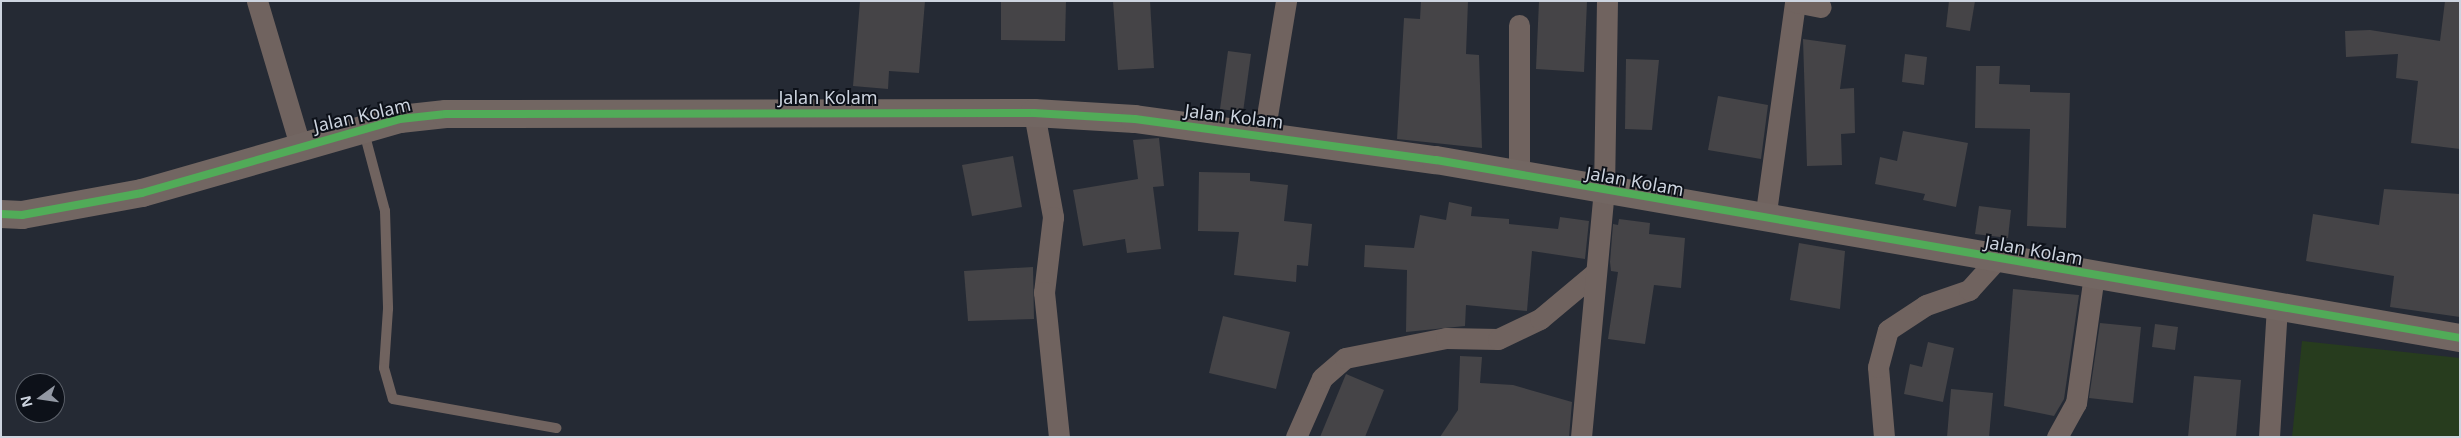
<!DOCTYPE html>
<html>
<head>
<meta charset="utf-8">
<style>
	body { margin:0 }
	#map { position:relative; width:2461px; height:438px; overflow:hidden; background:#252a34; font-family:"Noto Sans",sans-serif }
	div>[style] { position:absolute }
	.green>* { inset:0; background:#273c1e }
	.building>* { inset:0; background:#454447 }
	.lane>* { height:10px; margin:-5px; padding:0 5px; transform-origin:5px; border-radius:5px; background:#70635f }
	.street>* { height:21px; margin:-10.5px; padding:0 10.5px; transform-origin:10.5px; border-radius:10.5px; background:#70635f }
	.secondary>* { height:28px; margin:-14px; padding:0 14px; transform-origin:14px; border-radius:14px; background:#726662 }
	.cycleway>* { height:8px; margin:-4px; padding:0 4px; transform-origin:4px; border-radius:4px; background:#51ab58 }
	span { translate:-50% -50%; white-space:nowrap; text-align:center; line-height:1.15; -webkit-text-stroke:4px #0d1119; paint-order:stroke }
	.street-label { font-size:18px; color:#cdd4df }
	.frame { position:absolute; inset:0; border:2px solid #cdd4df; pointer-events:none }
	.north { position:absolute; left:15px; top:373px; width:50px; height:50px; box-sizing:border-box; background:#0d1119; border:1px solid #5a5f68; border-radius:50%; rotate:256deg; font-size:14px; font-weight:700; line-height:20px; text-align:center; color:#cdd4df }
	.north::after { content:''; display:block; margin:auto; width:18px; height:22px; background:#9298a3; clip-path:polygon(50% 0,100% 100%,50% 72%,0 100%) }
</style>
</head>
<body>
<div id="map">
	<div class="green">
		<div style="clip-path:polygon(2302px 341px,2460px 358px,2460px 437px,2292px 437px)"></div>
	</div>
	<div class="building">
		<div style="clip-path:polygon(860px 1px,925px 1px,919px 73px,889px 71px,888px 89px,853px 86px)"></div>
		<div style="clip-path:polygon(1001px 1px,1066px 1px,1065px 41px,1001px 40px)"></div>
		<div style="clip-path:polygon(1113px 1px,1150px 1px,1154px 68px,1118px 70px)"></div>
		<div style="clip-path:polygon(1421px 1px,1468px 1px,1466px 54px,1479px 55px,1482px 148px,1397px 139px,1404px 18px,1420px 19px)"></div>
		<div style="clip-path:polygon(1539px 1px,1587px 1px,1584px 72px,1536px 69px)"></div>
		<div style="clip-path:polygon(1949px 1px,1975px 1px,1970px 31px,1946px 27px)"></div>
		<div style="clip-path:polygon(2445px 1px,2460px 1px,2460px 149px,2411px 143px,2418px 81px,2396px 78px,2398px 54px,2346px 57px,2345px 31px,2370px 30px,2440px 41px)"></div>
		<div style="clip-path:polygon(1803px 39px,1846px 45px,1840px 89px,1854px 88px,1855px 133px,1841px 134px,1842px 165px,1807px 166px)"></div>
		<div style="clip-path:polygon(1228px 51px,1251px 54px,1243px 112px,1220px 109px)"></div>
		<div style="clip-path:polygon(1905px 54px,1927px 57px,1924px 85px,1902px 82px)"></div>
		<div style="clip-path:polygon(1626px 59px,1659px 60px,1652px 130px,1625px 129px)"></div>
		<div style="clip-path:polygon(1976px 66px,2000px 66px,1999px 84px,2030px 85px,2030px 92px,2070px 93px,2066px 228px,2027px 226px,2030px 129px,1975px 128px)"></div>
		<div style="clip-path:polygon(1718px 96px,1768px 105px,1761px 159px,1708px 150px)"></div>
		<div style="clip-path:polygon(1903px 131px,1968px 143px,1956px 207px,1923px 200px,1925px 194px,1875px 184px,1880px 157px,1897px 161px)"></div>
		<div style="clip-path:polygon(1159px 138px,1164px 186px,1153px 187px,1161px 249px,1127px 253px,1125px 239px,1083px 246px,1073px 190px,1138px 179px,1133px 140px)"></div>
		<div style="clip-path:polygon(1013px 156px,1022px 207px,972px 216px,962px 165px)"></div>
		<div style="clip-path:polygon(1199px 172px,1250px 173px,1250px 181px,1288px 185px,1284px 221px,1312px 224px,1308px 266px,1297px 265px,1296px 282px,1234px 275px,1239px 232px,1198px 231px)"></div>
		<div style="clip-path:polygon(2384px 189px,2460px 194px,2460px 317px,2390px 307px,2394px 276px,2306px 261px,2313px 214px,2379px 225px)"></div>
		<div style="clip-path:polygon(1449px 202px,1472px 207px,1471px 216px,1509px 219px,1509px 224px,1558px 229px,1560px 217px,1589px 221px,1585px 259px,1532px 251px,1527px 311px,1466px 305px,1465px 326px,1406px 332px,1407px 270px,1364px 267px,1365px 245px,1414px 248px,1420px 215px,1446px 220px)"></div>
		<div style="clip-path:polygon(1979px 206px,2011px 210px,2008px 238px,1975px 234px)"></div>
		<div style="clip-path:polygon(1619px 219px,1650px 223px,1649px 234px,1685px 238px,1681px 288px,1654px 285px,1645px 344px,1608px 339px,1618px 272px,1611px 271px,1610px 262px,1613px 224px,1618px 225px)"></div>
		<div style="clip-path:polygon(1799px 243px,1845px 251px,1840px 309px,1790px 300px)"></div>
		<div style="clip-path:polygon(1033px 267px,1034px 319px,968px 321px,964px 271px)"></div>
		<div style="clip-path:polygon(2013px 289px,2079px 295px,2064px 399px,2054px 416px,2004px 406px)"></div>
		<div style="clip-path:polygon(1223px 316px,1290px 332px,1276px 389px,1209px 373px)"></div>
		<div style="clip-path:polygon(2100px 323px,2141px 327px,2133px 403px,2089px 398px)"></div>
		<div style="clip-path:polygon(2155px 324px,2178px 327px,2175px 350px,2152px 347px)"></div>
		<div style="clip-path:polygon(1928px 342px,1954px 348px,1943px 402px,1904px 394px,1910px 364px,1922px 367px)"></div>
		<div style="clip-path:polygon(1460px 356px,1482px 357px,1480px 383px,1513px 385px,1572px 402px,1569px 437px,1440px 437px,1458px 410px)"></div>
		<div style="clip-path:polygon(1346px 374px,1384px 390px,1365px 437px,1320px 437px)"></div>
		<div style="clip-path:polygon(2194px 376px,2241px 380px,2236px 437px,2188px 437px)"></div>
		<div style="clip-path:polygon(1951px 389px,1993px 393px,1989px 437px,1947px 437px)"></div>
	</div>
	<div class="lane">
		<div style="left:364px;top:132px;width:82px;rotate:75.1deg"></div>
		<div style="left:385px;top:211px;width:98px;rotate:88.2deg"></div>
		<div style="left:388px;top:309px;width:59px;rotate:93.9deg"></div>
		<div style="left:384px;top:368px;width:32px;rotate:74deg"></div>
		<div style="left:393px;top:399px;width:166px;rotate:10.1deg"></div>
	</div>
	<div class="street">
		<div style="left:257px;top:1px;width:150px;rotate:73.4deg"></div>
		<div style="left:1034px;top:113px;width:106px;rotate:79.6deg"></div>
		<div style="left:1053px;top:217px;width:76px;rotate:96.8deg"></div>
		<div style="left:1044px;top:292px;width:146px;rotate:84.1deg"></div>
		<div style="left:1264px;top:134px;width:135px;rotate:-80.6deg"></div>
		<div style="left:1519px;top:174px;width:149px;rotate:-90deg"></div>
		<div style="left:1765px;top:219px;width:219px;rotate:-82.1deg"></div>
		<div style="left:1795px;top:2px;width:26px;rotate:11deg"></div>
		<div style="left:1296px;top:437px;width:64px;rotate:-66.2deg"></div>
		<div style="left:1322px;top:378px;width:30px;rotate:-41deg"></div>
		<div style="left:1345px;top:358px;width:103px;rotate:-11.2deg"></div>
		<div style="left:1446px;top:338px;width:52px;rotate:1.1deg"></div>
		<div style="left:1498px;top:339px;width:47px;rotate:-25.5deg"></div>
		<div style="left:1540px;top:319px;width:72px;rotate:-39.9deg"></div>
		<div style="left:1581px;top:437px;width:247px;rotate:-84.7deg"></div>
		<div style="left:1604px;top:191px;width:190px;rotate:-89.1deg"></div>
		<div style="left:1884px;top:437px;width:70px;rotate:-94.9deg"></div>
		<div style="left:1878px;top:367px;width:38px;rotate:-75deg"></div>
		<div style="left:1888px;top:330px;width:45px;rotate:-33.3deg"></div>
		<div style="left:1926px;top:305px;width:46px;rotate:-19.2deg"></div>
		<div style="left:1969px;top:290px;width:42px;rotate:-47.9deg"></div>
		<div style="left:2057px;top:437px;width:39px;rotate:-61deg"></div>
		<div style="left:2076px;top:403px;width:129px;rotate:-82deg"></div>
		<div style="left:2269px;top:437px;width:130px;rotate:-86.5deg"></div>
	</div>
	<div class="secondary">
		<div style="left:1px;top:214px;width:21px;rotate:3deg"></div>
		<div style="left:22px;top:215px;width:122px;rotate:-10.4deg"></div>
		<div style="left:142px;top:193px;width:268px;rotate:-16deg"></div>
		<div style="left:400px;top:119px;width:46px;rotate:-6.2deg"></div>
		<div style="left:446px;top:114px;width:588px;rotate:-0.1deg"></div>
		<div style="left:1034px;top:113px;width:101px;rotate:3.4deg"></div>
		<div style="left:1135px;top:119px;width:304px;rotate:7.8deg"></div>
		<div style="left:1436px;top:160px;width:1039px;rotate:9.86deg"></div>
	</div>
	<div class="cycleway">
		<div style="left:1px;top:214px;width:21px;rotate:3deg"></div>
		<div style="left:22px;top:215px;width:122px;rotate:-10.4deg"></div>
		<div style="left:142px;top:193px;width:268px;rotate:-16deg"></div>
		<div style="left:400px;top:119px;width:46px;rotate:-6.2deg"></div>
		<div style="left:446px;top:114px;width:588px;rotate:-0.1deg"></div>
		<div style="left:1034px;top:113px;width:101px;rotate:3.4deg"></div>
		<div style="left:1135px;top:119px;width:304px;rotate:7.8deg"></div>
		<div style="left:1436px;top:160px;width:1039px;rotate:9.86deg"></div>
	</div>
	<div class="street-label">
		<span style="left:828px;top:97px">Jalan Kolam</span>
		<span style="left:362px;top:115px;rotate:-13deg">Jalan Kolam</span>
		<span style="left:1234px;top:116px;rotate:7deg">Jalan Kolam</span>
		<span style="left:1635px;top:181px;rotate:10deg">Jalan Kolam</span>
		<span style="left:2034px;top:250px;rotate:10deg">Jalan Kolam</span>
	</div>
	<div class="frame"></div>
	<div class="north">N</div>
</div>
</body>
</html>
